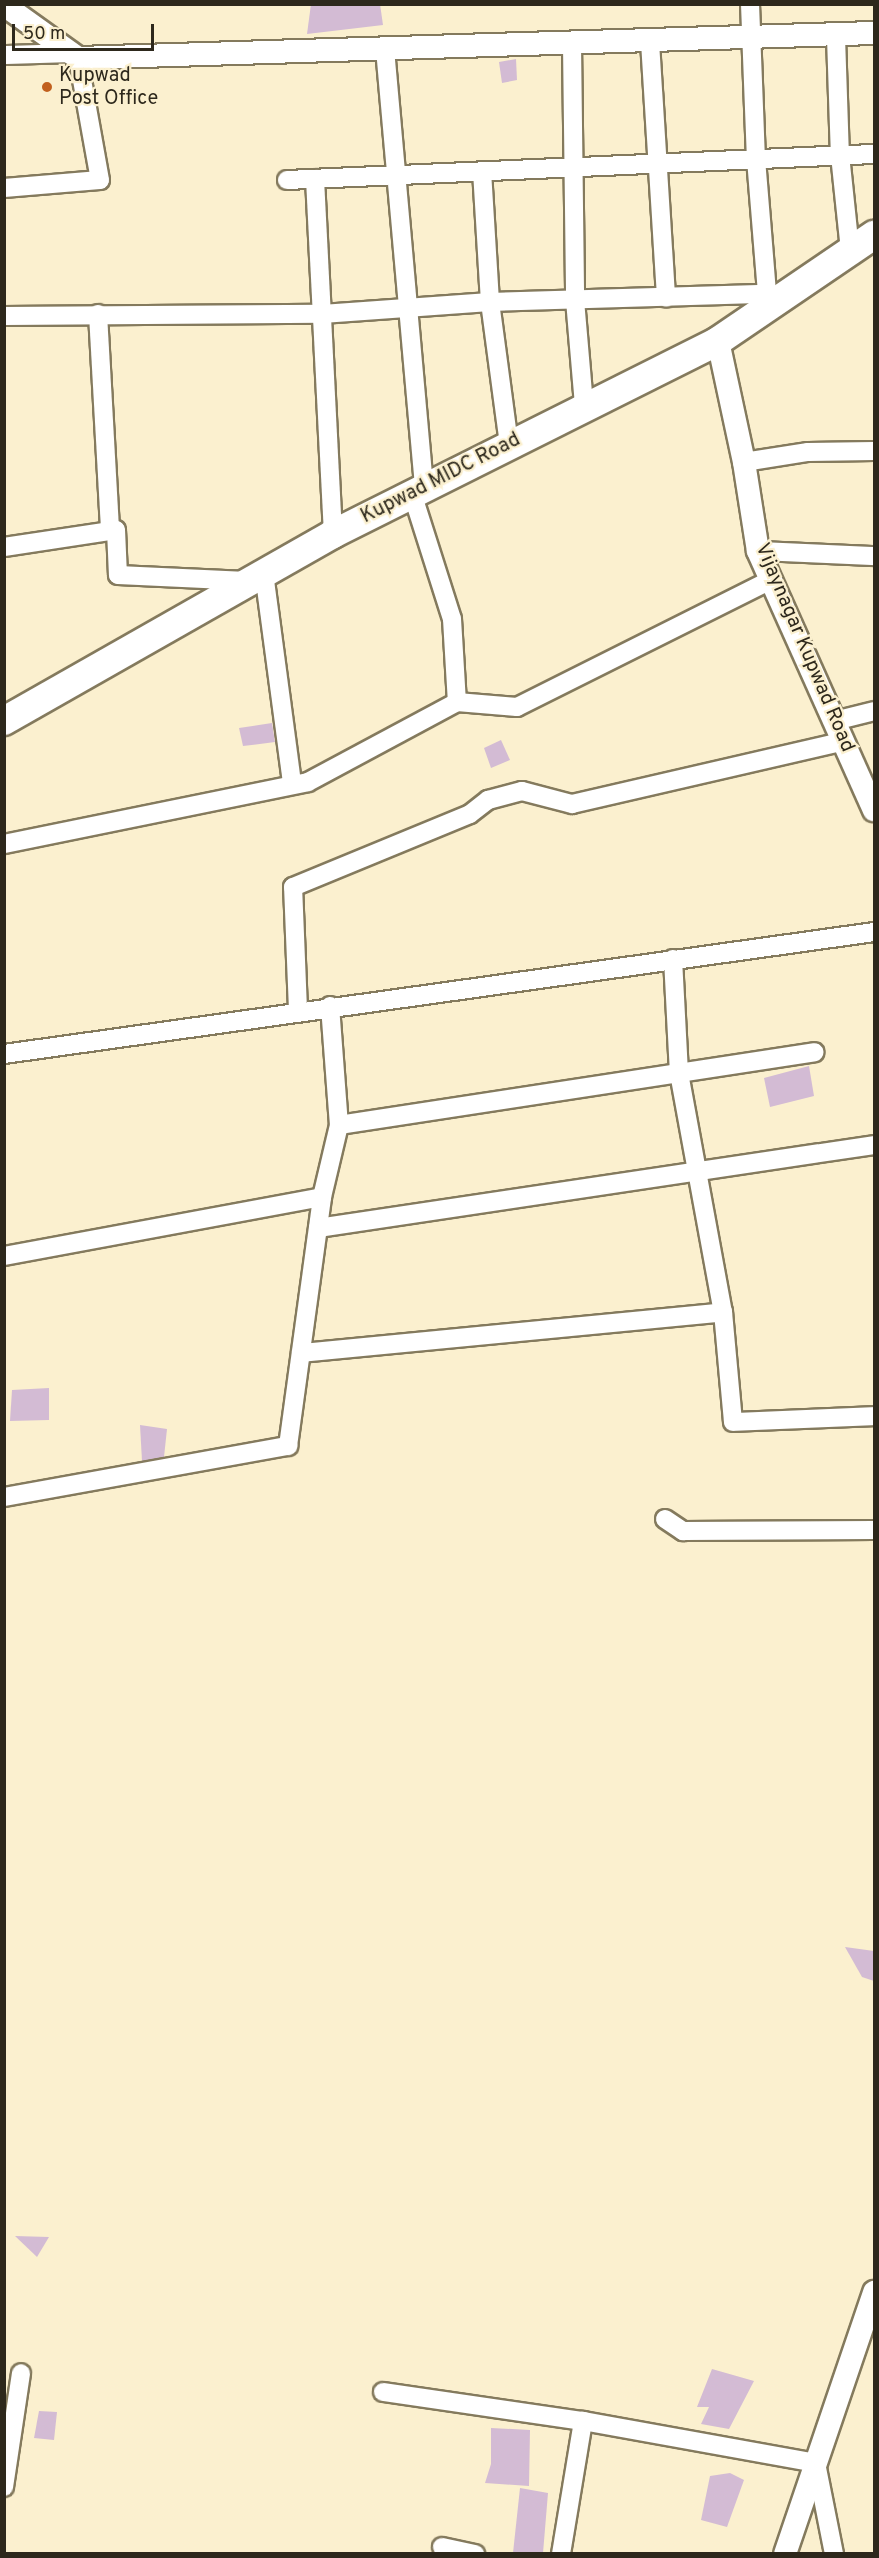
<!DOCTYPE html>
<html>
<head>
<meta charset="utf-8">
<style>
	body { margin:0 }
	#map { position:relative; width:879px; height:2558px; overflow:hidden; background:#fbf0cf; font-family:Overpass,sans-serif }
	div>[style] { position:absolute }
	.building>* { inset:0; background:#d3bbd4 }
	.roads { filter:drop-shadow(2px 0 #847a5d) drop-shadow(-2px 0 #847a5d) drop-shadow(0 2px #847a5d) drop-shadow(0 -2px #847a5d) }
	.minor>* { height:18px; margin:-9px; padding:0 9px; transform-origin:9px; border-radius:9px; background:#fff }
	.tertiary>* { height:22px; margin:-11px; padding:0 11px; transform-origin:11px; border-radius:11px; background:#fff }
	.primary>* { height:28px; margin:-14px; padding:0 14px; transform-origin:14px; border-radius:14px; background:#fff }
	.dots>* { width:16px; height:16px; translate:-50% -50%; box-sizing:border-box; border:3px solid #fbf0cf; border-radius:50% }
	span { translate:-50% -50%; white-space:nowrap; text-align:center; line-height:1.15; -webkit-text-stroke:4.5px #fbf0cf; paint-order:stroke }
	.poi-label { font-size:20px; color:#2d281c }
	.left { translate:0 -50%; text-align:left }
	.street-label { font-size:20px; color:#2d281c }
	.frame { position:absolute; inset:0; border:6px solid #2d281c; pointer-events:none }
	.scale { position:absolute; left:12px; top:24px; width:142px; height:27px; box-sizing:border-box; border:3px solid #2d281c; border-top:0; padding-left:8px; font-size:18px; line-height:21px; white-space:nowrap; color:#2d281c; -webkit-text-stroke:4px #fbf0cf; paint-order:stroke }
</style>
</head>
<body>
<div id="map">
	<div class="building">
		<div style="clip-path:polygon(311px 4px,380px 4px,383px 25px,307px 34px)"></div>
		<div style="clip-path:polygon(516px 59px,517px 80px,502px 83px,499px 62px)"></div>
		<div style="clip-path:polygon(272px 723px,275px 742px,243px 746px,239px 728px)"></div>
		<div style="clip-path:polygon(501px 740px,510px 760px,491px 768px,484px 748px)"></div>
		<div style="clip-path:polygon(809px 1066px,814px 1096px,770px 1107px,764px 1078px)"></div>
		<div style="clip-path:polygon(49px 1388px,49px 1420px,10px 1421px,12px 1390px)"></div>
		<div style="clip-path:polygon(140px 1425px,167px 1429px,164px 1457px,142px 1461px)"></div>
		<div style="clip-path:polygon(845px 1947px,874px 1951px,874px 1981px,862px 1977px)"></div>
		<div style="clip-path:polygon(15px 2236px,49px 2237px,37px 2257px)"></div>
		<div style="clip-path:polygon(712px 2369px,754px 2381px,729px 2429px,701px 2424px,709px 2407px,697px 2407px)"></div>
		<div style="clip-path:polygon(39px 2411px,57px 2412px,54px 2440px,34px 2438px)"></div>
		<div style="clip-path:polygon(491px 2428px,530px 2430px,529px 2486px,485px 2483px,491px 2464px)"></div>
		<div style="clip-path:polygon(730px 2473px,744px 2480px,727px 2527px,701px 2520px,710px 2476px)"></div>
		<div style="clip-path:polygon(520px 2488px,548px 2493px,543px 2553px,513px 2553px)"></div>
	</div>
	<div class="roads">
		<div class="minor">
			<div style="left:750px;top:4px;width:155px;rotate:87.8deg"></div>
			<div style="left:756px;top:159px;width:145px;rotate:85.3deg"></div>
			<div style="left:836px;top:37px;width:118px;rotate:88.1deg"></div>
			<div style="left:840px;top:155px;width:96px;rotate:84deg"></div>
			<div style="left:650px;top:42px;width:256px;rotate:86.4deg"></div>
			<div style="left:572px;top:44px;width:256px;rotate:89.3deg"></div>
			<div style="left:575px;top:300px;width:106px;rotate:85.1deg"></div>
			<div style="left:385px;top:49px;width:440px;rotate:84.9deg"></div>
			<div style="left:4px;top:55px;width:68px;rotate:-1.7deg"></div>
			<div style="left:482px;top:171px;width:131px;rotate:86.5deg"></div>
			<div style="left:490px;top:302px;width:143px;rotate:82.4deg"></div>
			<div style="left:315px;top:179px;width:355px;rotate:87.1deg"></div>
			<div style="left:287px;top:180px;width:588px;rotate:-2.54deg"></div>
			<div style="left:4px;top:188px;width:96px;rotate:-4.8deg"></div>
			<div style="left:100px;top:180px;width:124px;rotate:-100.2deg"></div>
			<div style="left:98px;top:314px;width:217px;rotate:86.8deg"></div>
			<div style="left:4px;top:316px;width:318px;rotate:-0.4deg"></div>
			<div style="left:322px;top:314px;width:168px;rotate:-4.1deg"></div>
			<div style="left:490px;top:302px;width:277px;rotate:-1.7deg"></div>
			<div style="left:744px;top:462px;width:65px;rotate:-8.9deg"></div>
			<div style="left:808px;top:452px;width:66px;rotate:-0.9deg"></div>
			<div style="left:412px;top:493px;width:132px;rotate:72.4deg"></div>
			<div style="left:452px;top:619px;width:83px;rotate:86.6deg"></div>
			<div style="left:457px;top:702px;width:60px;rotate:4.8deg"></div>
			<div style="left:517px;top:707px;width:284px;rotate:-26.6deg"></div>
			<div style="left:4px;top:547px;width:113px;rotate:-8.6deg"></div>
			<div style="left:116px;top:530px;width:45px;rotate:87.5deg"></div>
			<div style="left:118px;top:575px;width:129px;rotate:2.7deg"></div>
			<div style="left:758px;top:551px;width:116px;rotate:2.5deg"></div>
			<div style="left:264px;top:573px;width:213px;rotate:82.4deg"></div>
			<div style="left:834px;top:721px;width:41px;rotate:-14deg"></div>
			<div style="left:4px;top:844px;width:310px;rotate:-11.5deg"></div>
			<div style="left:308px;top:782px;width:169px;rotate:-28.2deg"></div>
			<div style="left:673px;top:959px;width:114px;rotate:87deg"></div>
			<div style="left:679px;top:1073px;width:243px;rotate:79.6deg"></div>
			<div style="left:723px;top:1312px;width:110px;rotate:84.8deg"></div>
			<div style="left:733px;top:1422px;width:141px;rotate:-2.4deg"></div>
			<div style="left:330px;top:1006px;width:119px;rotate:85.7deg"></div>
			<div style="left:339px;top:1125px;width:481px;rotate:-8.7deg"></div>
			<div style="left:298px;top:1010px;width:123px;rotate:-92.3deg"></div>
			<div style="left:293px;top:887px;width:191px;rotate:-22.4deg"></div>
			<div style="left:470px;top:814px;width:23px;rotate:-38deg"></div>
			<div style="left:488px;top:800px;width:35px;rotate:-15deg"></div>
			<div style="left:522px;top:791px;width:52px;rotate:14.6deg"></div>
			<div style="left:572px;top:804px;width:279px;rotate:-13deg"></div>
			<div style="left:4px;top:1054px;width:879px;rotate:-7.98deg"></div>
			<div style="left:318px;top:1228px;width:562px;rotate:-8.49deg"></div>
			<div style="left:4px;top:1256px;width:323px;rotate:-10.5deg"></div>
			<div style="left:322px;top:1197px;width:74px;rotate:-76.7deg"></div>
			<div style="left:301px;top:1353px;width:424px;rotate:-5.5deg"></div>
			<div style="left:4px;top:1497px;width:289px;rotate:-10.2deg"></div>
			<div style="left:288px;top:1446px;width:251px;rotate:-82.2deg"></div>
			<div style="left:665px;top:1519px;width:22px;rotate:34deg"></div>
			<div style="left:683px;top:1531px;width:191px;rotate:-0.3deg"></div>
			<div style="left:383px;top:2392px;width:202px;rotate:8.3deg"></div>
			<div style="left:4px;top:2487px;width:115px;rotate:-81.5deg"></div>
			<div style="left:442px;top:2547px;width:34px;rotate:12deg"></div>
			<div style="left:561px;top:2554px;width:135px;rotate:-80.6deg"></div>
			<div style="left:583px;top:2421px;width:237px;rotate:10.2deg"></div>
			<div style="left:816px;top:2463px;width:93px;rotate:78.8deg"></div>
		</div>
		<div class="tertiary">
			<div style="left:4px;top:5px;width:91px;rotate:35.6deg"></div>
			<div style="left:78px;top:58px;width:796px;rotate:-1.8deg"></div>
			<div style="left:718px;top:341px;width:124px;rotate:77.9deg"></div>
			<div style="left:744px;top:462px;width:90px;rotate:81.1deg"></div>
			<div style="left:758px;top:551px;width:284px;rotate:65.9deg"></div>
			<div style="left:785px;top:2554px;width:277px;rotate:-71.2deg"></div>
		</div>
		<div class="primary">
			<div style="left:4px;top:721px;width:378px;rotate:-29.6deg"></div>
			<div style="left:333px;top:534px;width:431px;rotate:-26.6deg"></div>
			<div style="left:718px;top:341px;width:189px;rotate:-34.2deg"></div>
		</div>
	</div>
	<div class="dots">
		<div style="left:47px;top:87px;background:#c1601e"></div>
	</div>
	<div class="poi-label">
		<span class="left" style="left:59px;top:88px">Kupwad<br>Post Office</span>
	</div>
	<div class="street-label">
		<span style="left:441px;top:479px;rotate:-27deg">Kupwad MIDC Road</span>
		<span style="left:804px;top:648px;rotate:67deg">Vijaynagar Kupwad Road</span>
	</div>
	<div class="frame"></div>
	<div class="scale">50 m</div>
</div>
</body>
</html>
